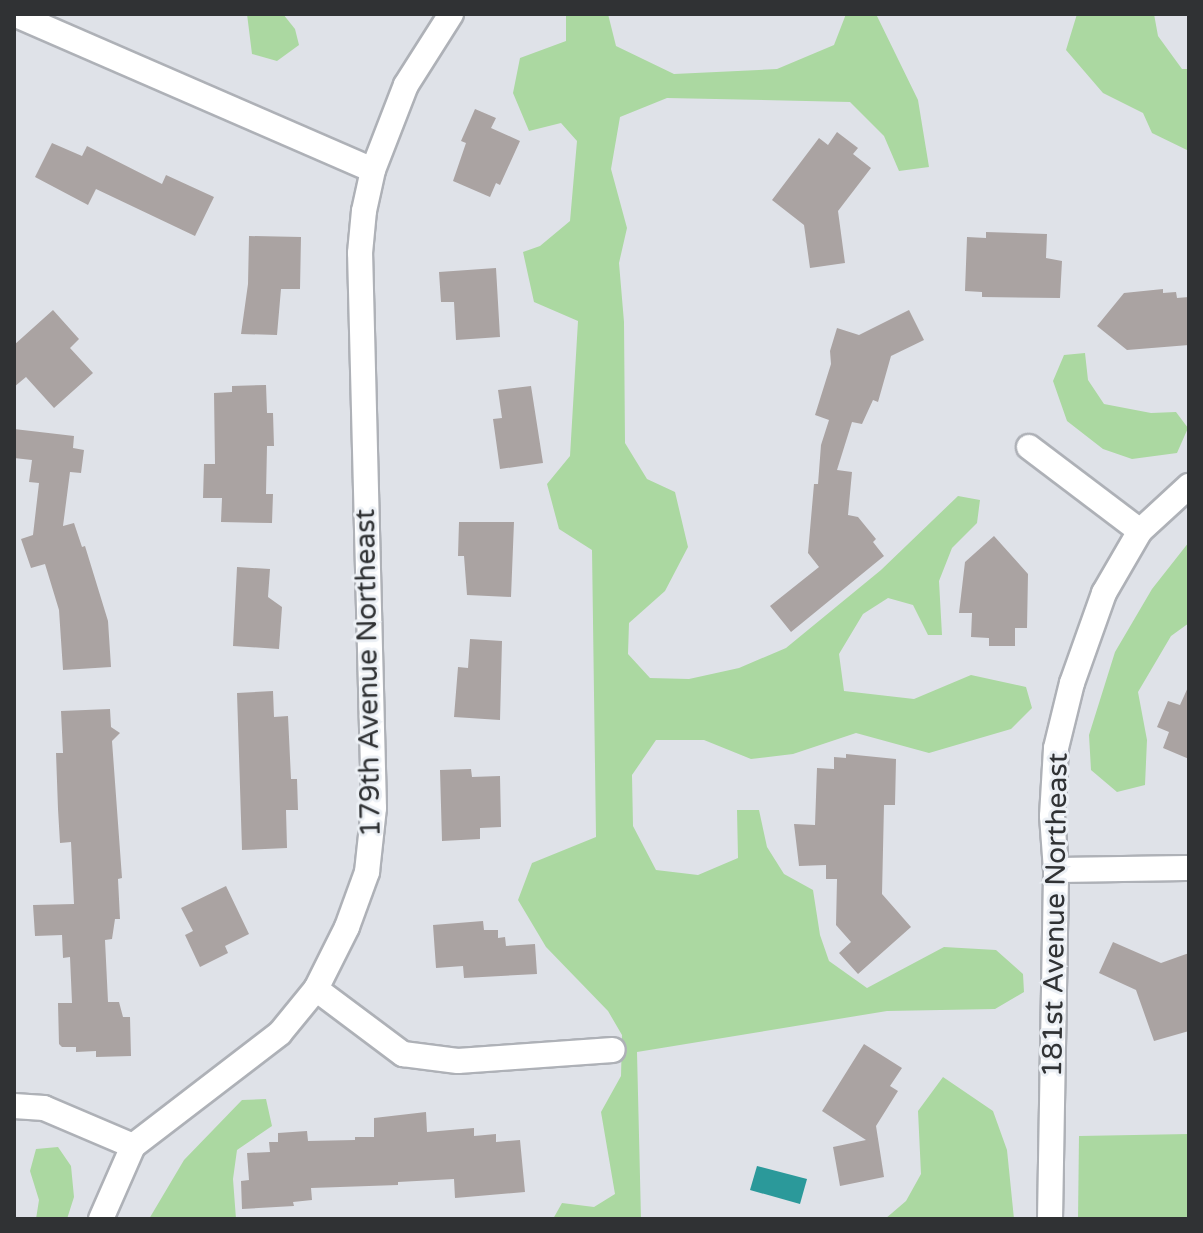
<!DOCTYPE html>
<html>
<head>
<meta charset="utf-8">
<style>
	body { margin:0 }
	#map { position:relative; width:1203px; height:1233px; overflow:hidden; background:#dfe2e8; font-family:"Varela Round",sans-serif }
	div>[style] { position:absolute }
	.green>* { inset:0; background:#abd8a1 }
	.water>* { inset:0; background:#2b999a }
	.building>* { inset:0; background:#aaa3a2 }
	.roads { filter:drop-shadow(2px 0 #aeb1b7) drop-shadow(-2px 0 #aeb1b7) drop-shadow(0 2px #aeb1b7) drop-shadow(0 -2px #aeb1b7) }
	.minor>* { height:24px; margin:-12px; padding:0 12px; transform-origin:12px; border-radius:12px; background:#fff }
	span { translate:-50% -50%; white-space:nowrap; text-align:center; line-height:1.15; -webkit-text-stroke:6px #ecf0f5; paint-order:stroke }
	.street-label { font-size:28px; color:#303234 }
	.frame { position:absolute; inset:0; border:16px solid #303234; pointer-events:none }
</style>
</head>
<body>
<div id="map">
	<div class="green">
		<div style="clip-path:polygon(247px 14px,283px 14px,295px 29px,299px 45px,277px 61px,252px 54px)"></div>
		<div style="clip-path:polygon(566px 14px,608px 14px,616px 46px,674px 74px,777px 69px,834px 45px,846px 14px,876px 14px,918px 100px,929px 167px,899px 171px,884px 136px,850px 102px,667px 98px,620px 117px,611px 169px,627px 228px,619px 263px,624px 322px,625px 443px,647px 479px,675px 492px,688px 547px,665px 591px,629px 623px,628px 654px,650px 678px,689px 679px,739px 668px,786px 648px,881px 570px,958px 496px,980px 500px,977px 523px,952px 548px,939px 581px,942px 635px,928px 635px,913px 605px,888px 598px,863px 614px,839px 654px,844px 691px,914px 699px,971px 675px,1026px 687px,1032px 708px,1011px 729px,929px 753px,856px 733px,793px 754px,751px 759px,704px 740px,656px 740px,632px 775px,633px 826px,656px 870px,698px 875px,738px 858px,737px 810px,759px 810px,767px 847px,784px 874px,813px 890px,820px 935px,829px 961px,867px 988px,944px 947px,996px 950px,1023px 974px,1024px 992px,995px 1009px,887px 1011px,637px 1052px,641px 1219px,553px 1219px,562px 1203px,594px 1207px,615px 1194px,601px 1112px,621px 1076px,622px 1035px,608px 1011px,546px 947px,518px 900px,532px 863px,596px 837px,592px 550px,559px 529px,547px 484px,570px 456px,578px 321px,534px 302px,523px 252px,540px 246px,570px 221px,577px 141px,561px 123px,529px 131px,513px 93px,520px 58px,566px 41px)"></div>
		<div style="clip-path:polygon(1077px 14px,1154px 14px,1158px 36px,1182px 69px,1189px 69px,1189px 151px,1152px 133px,1143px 113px,1103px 93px,1066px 50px)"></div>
		<div style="clip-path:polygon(1085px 353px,1088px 380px,1104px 404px,1151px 413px,1176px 412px,1188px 428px,1177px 453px,1132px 459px,1103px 449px,1067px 421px,1053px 381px,1064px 355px)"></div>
		<div style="clip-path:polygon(1189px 542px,1189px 623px,1171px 636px,1138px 692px,1147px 740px,1145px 785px,1117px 792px,1091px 770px,1089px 735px,1115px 652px,1152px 589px)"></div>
		<div style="clip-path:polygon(943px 1077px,993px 1111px,1007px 1150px,1014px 1219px,885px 1219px,906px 1201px,921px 1174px,918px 1111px)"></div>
		<div style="clip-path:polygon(266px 1099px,272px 1126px,237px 1150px,233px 1179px,236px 1219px,149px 1219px,184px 1160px,242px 1100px)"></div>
		<div style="clip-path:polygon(1189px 1134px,1189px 1219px,1078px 1219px,1079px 1136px)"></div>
		<div style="clip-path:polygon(58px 1147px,71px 1166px,74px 1197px,67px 1219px,36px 1219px,39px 1200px,30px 1171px,36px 1149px)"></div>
	</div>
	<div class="water">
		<div style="clip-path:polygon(757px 1166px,807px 1179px,800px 1204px,750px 1190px)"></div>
	</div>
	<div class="building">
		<div style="clip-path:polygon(475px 109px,496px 118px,491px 128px,520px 141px,500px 185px,496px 183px,490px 197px,453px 181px,466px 143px,461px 141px)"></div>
		<div style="clip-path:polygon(837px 132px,858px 148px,853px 154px,871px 168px,838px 211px,845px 263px,810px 268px,804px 225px,772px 200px,819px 138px,828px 145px)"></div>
		<div style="clip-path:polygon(52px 143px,82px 156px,87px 146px,162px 184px,166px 175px,214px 197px,195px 236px,96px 189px,88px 205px,35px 177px)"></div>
		<div style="clip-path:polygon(986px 232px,1047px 234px,1046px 258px,1062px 261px,1060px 298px,982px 297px,982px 292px,965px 291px,967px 237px,986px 238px)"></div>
		<div style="clip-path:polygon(249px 236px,301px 237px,300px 289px,281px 289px,277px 335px,241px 334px,248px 284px)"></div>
		<div style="clip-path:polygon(496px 268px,500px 337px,456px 340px,454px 302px,441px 302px,439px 272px)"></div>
		<div style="clip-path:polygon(1163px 289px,1163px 293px,1176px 292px,1177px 298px,1189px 297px,1189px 345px,1127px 350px,1097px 326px,1124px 293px)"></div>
		<div style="clip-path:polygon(53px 310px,79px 339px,70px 348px,93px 373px,54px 408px,26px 377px,14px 387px,14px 345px)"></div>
		<div style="clip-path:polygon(909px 310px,924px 340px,891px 356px,878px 402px,873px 400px,862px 424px,852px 422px,837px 470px,852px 472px,848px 515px,858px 517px,876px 539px,873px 542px,884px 556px,791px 632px,770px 606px,819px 567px,808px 553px,814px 484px,818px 484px,821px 445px,829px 420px,815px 415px,831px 364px,830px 351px,837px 328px,859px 335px)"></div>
		<div style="clip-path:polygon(266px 385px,267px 413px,273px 413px,274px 446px,267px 446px,266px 494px,273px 494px,272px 523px,221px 522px,222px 498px,203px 498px,204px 464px,215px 464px,214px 393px,232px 392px,232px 386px)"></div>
		<div style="clip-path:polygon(531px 386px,543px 463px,500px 469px,493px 419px,502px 418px,498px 390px)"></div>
		<div style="clip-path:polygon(14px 429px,74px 436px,73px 448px,84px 450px,81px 473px,70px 472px,63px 526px,74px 523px,82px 547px,85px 546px,108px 621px,111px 667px,63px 670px,59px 610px,45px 564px,31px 568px,21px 539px,33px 535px,39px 483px,29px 482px,32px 460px,14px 458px)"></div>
		<div style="clip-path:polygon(459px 522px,514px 522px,511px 597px,467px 595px,464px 556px,458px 556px)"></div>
		<div style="clip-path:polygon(994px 536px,1028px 574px,1027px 628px,1015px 628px,1015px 646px,989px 646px,989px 638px,971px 637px,972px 613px,959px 613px,965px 562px)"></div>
		<div style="clip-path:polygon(237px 567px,270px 569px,268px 597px,282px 607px,279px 649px,233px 646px)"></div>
		<div style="clip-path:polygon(470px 639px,502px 641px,500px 720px,454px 717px,458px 667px,468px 668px)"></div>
		<div style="clip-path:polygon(1189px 685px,1189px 759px,1163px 748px,1169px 732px,1157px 727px,1168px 701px,1180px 705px)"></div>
		<div style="clip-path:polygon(273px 691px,274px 717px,288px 716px,291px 779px,297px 779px,298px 810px,286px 810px,287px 848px,242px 850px,237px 693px)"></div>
		<div style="clip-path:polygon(110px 709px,111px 727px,120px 733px,112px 741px,122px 878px,118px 879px,120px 919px,115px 919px,112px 939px,105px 940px,108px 1002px,119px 1002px,123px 1017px,130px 1017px,131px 1056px,96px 1057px,96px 1051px,76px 1052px,76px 1047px,62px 1047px,59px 1044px,58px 1003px,72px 1003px,70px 957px,63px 958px,62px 935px,35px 936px,33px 905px,74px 904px,71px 842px,60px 843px,58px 809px,56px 753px,63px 753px,61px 711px)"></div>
		<div style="clip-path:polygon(846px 754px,896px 759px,895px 805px,884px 805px,882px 894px,911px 927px,858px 974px,839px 953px,851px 942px,836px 925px,837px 879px,826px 879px,826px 865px,799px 866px,794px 824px,815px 825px,817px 768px,834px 769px,834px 757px,846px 758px)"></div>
		<div style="clip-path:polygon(471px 769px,472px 777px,500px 776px,501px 827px,480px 828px,480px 839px,442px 841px,440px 770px)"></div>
		<div style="clip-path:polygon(226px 886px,249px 934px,225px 946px,228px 953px,200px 967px,185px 935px,193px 931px,181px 908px)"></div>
		<div style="clip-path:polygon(483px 921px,484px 930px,498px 930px,498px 938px,505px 937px,506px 946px,535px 944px,537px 974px,464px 978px,463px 966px,436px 968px,433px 925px)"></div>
		<div style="clip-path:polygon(1113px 942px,1161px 963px,1189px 953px,1189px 1031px,1154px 1041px,1136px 990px,1099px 973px)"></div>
		<div style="clip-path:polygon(864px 1044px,902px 1068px,890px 1086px,898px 1091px,876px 1126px,884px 1177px,840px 1186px,833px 1147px,866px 1140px,822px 1111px)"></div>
		<div style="clip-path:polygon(426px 1112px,427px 1132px,474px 1128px,474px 1136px,496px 1134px,496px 1142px,520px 1140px,525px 1192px,455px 1198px,454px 1179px,398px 1182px,398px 1185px,311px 1188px,312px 1200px,293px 1202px,294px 1206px,242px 1209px,241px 1181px,249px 1180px,247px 1153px,270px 1152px,269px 1142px,278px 1142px,278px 1133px,307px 1131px,308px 1141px,355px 1140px,355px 1137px,374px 1137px,374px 1118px)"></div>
	</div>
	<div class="roads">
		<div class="minor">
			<div style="left:14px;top:14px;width:391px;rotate:23.5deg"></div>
			<div style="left:1029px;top:447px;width:139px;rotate:37.1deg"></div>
			<div style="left:1056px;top:870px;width:133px;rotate:-0.9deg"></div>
			<div style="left:316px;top:989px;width:109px;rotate:36.8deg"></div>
			<div style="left:403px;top:1054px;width:55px;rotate:7.3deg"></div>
			<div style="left:458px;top:1061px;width:155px;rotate:-4.1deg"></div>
			<div style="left:14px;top:1106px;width:30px;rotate:4deg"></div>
			<div style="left:44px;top:1108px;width:97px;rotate:23.1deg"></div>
			<div style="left:101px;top:1219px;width:80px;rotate:-66.3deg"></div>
			<div style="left:133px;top:1146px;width:185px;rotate:-37.5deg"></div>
			<div style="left:280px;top:1033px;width:57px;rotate:-50.7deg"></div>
			<div style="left:316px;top:989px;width:69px;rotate:-63.4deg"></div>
			<div style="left:347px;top:927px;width:59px;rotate:-70deg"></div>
			<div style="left:367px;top:872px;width:64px;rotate:-83.8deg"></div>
			<div style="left:374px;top:808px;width:555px;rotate:-91.44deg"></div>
			<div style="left:360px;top:253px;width:42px;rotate:-84.6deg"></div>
			<div style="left:364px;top:211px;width:42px;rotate:-77.6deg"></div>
			<div style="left:373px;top:170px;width:91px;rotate:-68.8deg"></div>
			<div style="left:406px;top:85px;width:84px;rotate:-57.6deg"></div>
			<div style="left:1050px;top:1219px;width:349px;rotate:-89deg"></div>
			<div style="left:1056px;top:870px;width:54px;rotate:-94.2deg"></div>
			<div style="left:1052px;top:816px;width:68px;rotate:-86.6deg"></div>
			<div style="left:1056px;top:748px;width:67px;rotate:-76.2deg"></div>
			<div style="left:1072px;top:683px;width:96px;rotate:-70.4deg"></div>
			<div style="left:1104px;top:593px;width:72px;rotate:-59.9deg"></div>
			<div style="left:1140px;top:531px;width:67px;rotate:-42.6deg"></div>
		</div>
	</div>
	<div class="street-label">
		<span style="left:368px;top:673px;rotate:-91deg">179th Avenue Northeast</span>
		<span style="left:1055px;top:915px;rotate:-89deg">181st Avenue Northeast</span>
	</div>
	<div class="frame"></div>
</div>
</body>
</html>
